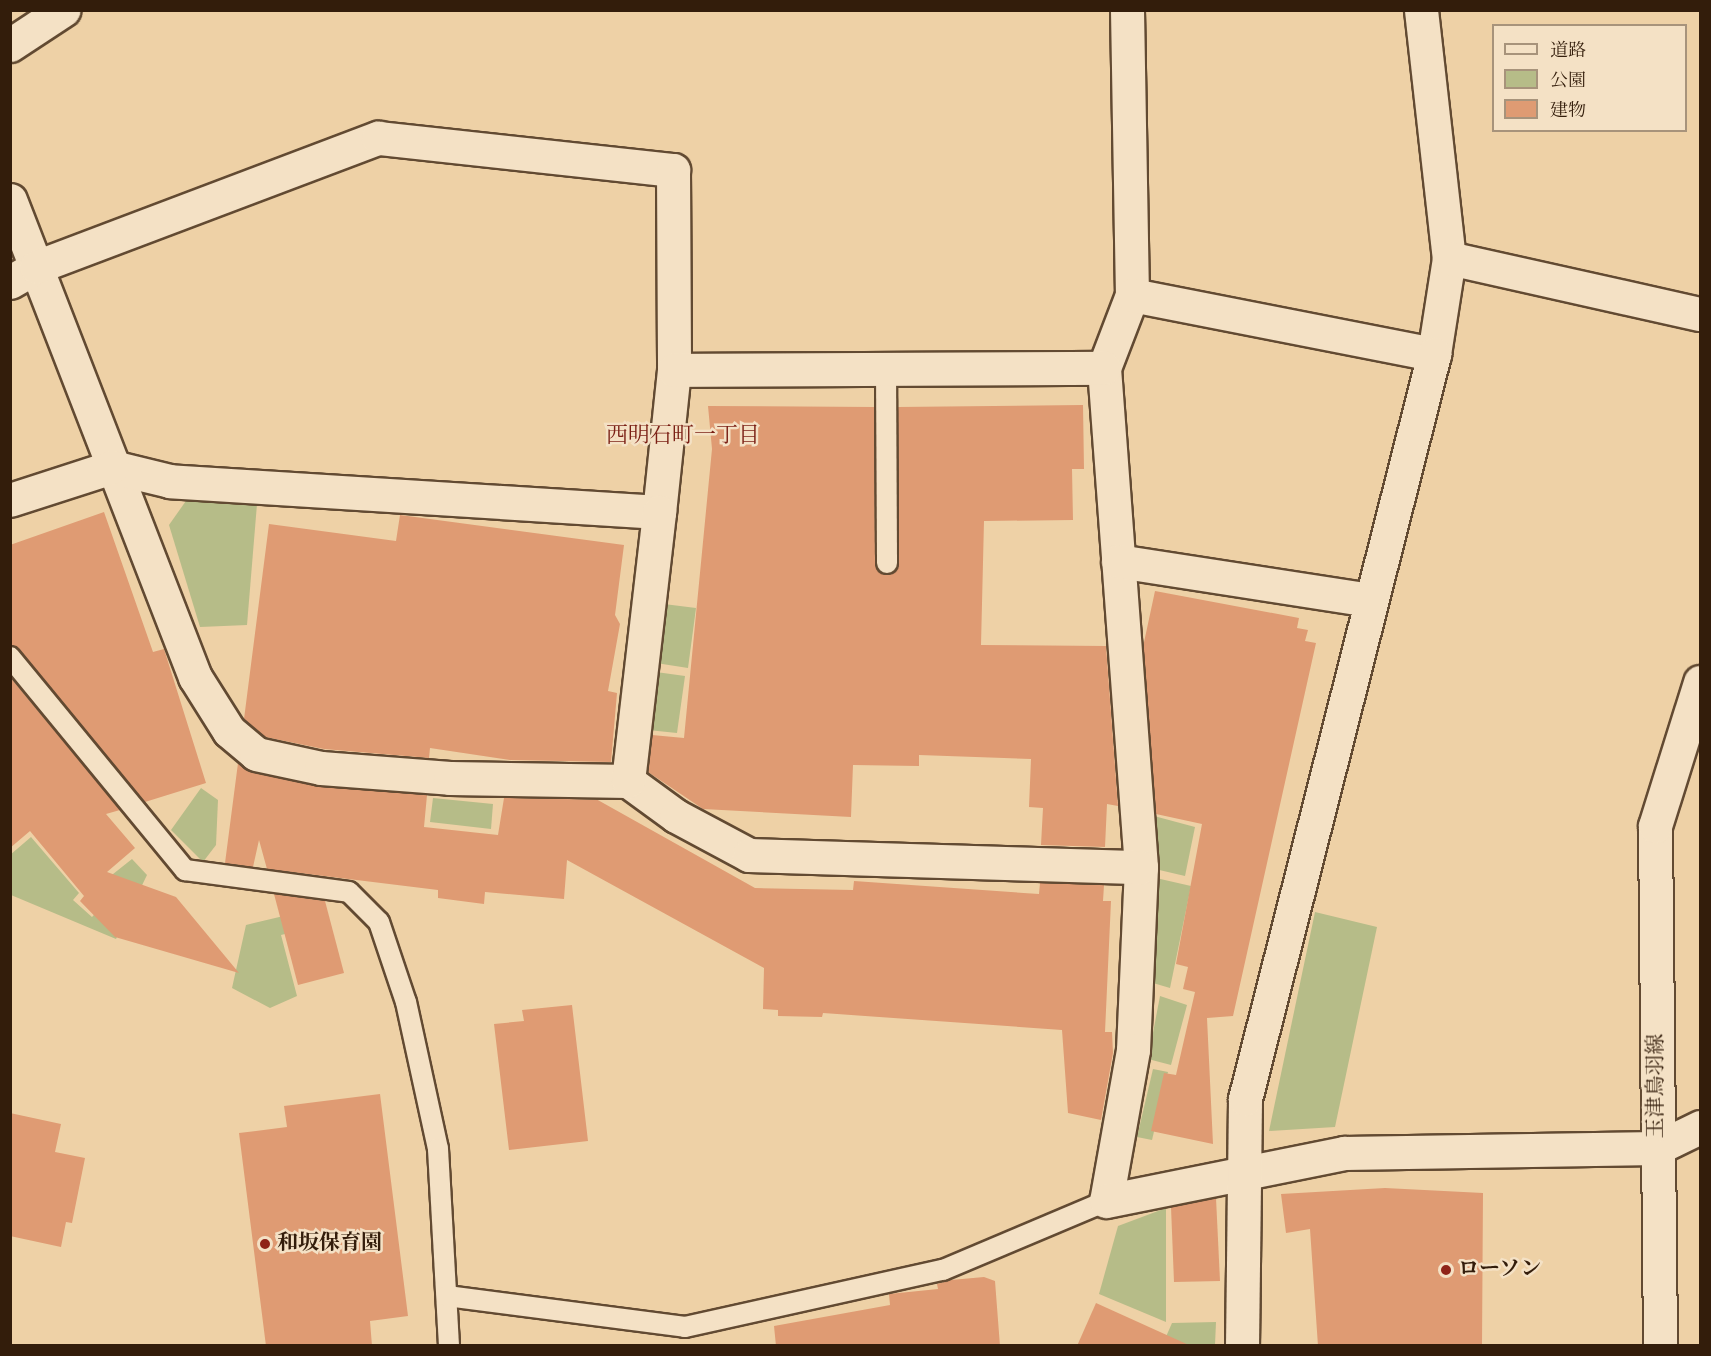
<!DOCTYPE html>
<html>
<head>
<meta charset="utf-8">
<style>
	body { margin:0 }
	#map { position:relative; width:1711px; height:1356px; overflow:hidden; background:#eed1a6; font-family:"IM FELL English","Noto Serif JP",serif }
	div>[style] { position:absolute }
	.green>* { inset:0; background:#b6bc88 }
	.building>* { inset:0; background:#df9b73 }
	.roads { filter:drop-shadow(2px 0 #624a32) drop-shadow(-2px 0 #624a32) drop-shadow(0 2px #624a32) drop-shadow(0 -2px #624a32) }
	.lane>* { height:20px; margin:-10px; padding:0 10px; transform-origin:10px; border-radius:10px; background:#f4e1c5 }
	.street>* { height:33px; margin:-16.5px; padding:0 16.5px; transform-origin:16.5px; border-radius:16.5px; background:#f4e1c5 }
	.secondary>* { height:33px; margin:-16.5px; padding:0 16.5px; transform-origin:16.5px; border-radius:16.5px; background:#f4e1c5 }
	.dots>* { width:16px; height:16px; translate:-50% -50%; box-sizing:border-box; border:3px solid #f4e1c5; border-radius:50% }
	span { translate:-50% -50%; white-space:nowrap; text-align:center; line-height:1.15; -webkit-text-stroke:5px #f4e1c5; paint-order:stroke }
	.street-label { font-size:21px; color:#331d0b }
	.poi-label { font-size:21px; color:#331d0b; font-weight:700 }
	.left { translate:0 -50%; text-align:left }
	.neighbourhood-label { font-size:22px; color:#7a1f14 }
	.frame { position:absolute; inset:0; border:12px solid #331d0b; pointer-events:none }
	.legend { position:absolute; left:1492px; top:24px; width:195px; height:108px; box-sizing:border-box; background:#f4e1c5; border:2px solid #a7937b; margin:0; padding:8px 10px; list-style:none; font-size:18px; color:#331d0b }
	.legend li { display:flex; align-items:center; gap:12px; height:30px }
	.legend b { width:30px; border:2px solid #a7937b }
</style>
</head>
<body>
<div id="map">
	<div class="green">
		<div style="clip-path:polygon(188px 498px,257px 504px,247px 625px,200px 627px,169px 525px)"></div>
		<div style="clip-path:polygon(664px 604px,696px 608px,688px 668px,656px 663px)"></div>
		<div style="clip-path:polygon(656px 672px,685px 676px,677px 733px,648px 730px)"></div>
		<div style="clip-path:polygon(201px 788px,218px 800px,216px 845px,203px 862px,171px 830px)"></div>
		<div style="clip-path:polygon(433px 798px,493px 804px,491px 829px,430px 822px)"></div>
		<div style="clip-path:polygon(1154px 816px,1195px 827px,1185px 876px,1155px 869px)"></div>
		<div style="clip-path:polygon(31px 837px,79px 893px,73px 900px,92px 917px,114px 894px,103px 882px,132px 859px,147px 875px,116px 939px,11px 895px,10px 855px)"></div>
		<div style="clip-path:polygon(1156px 878px,1191px 886px,1170px 988px,1153px 983px)"></div>
		<div style="clip-path:polygon(1315px 912px,1377px 927px,1335px 1127px,1269px 1131px)"></div>
		<div style="clip-path:polygon(292px 914px,297px 931px,281px 935px,297px 996px,270px 1008px,232px 988px,246px 925px)"></div>
		<div style="clip-path:polygon(1160px 996px,1187px 1005px,1171px 1065px,1148px 1059px)"></div>
		<div style="clip-path:polygon(1153px 1069px,1168px 1072px,1152px 1140px,1137px 1137px)"></div>
		<div style="clip-path:polygon(1166px 1208px,1166px 1322px,1099px 1294px,1118px 1226px)"></div>
		<div style="clip-path:polygon(1216px 1322px,1215px 1345px,1162px 1346px,1172px 1323px)"></div>
	</div>
	<div class="building">
		<div style="clip-path:polygon(1083px 405px,1084px 469px,1072px 469px,1073px 520px,984px 521px,981px 645px,1106px 646px,1118px 806px,1107px 804px,1105px 847px,1041px 845px,1043px 808px,1029px 807px,1031px 759px,919px 755px,919px 766px,853px 765px,851px 817px,703px 809px,648px 772px,652px 735px,684px 738px,712px 449px,708px 406px,874px 407px,875px 563px,888px 575px,899px 563px,898px 407px)"></div>
		<div style="clip-path:polygon(104px 512px,153px 652px,164px 649px,206px 783px,145px 802px,10px 645px,10px 545px)"></div>
		<div style="clip-path:polygon(400px 515px,624px 545px,615px 615px,620px 624px,608px 691px,617px 693px,611px 762px,510px 760px,430px 748px,429px 758px,324px 749px,265px 737px,244px 719px,269px 524px,396px 541px)"></div>
		<div style="clip-path:polygon(1155px 591px,1299px 618px,1297px 628px,1308px 630px,1305px 641px,1316px 643px,1233px 1016px,1207px 1018px,1213px 1144px,1151px 1131px,1164px 1073px,1176px 1075px,1195px 992px,1183px 989px,1188px 967px,1176px 964px,1202px 824px,1156px 814px,1143px 647px)"></div>
		<div style="clip-path:polygon(10px 677px,120px 810px,106px 814px,135px 848px,107px 872px,176px 897px,239px 973px,115px 937px,80px 901px,84px 896px,30px 831px,10px 848px)"></div>
		<div style="clip-path:polygon(238px 763px,252px 772px,317px 786px,427px 795px,424px 827px,498px 835px,504px 798px,622px 800px,596px 799px,755px 888px,853px 890px,854px 881px,1039px 894px,1040px 883px,1104px 885px,1103px 901px,1111px 901px,1105px 1032px,1112px 1032px,1113px 1053px,1101px 1120px,1068px 1113px,1062px 1030px,823px 1013px,822px 1017px,778px 1016px,778px 1010px,763px 1009px,764px 968px,567px 860px,564px 899px,485px 892px,484px 904px,438px 898px,438px 890px,267px 869px,259px 840px,253px 867px,225px 863px)"></div>
		<div style="clip-path:polygon(274px 894px,325px 901px,344px 973px,298px 985px)"></div>
		<div style="clip-path:polygon(572px 1005px,588px 1141px,509px 1150px,494px 1024px,524px 1021px,522px 1010px)"></div>
		<div style="clip-path:polygon(380px 1094px,408px 1316px,370px 1321px,372px 1346px,266px 1346px,239px 1133px,287px 1127px,284px 1106px)"></div>
		<div style="clip-path:polygon(10px 1113px,61px 1124px,55px 1152px,85px 1158px,72px 1223px,66px 1222px,61px 1247px,10px 1236px)"></div>
		<div style="clip-path:polygon(1385px 1188px,1483px 1193px,1482px 1346px,1318px 1346px,1310px 1229px,1286px 1233px,1281px 1194px)"></div>
		<div style="clip-path:polygon(1216px 1198px,1220px 1281px,1174px 1282px,1171px 1207px)"></div>
		<div style="clip-path:polygon(984px 1277px,995px 1281px,1000px 1346px,776px 1346px,774px 1326px,890px 1305px,889px 1294px,938px 1289px,937px 1284px,951px 1280px)"></div>
		<div style="clip-path:polygon(1096px 1303px,1191px 1346px,1077px 1346px)"></div>
	</div>
	<div class="roads">
		<div class="lane">
			<div style="left:886px;top:368px;width:195px;rotate:89.7deg"></div>
			<div style="left:10px;top:657px;width:276px;rotate:50.6deg"></div>
			<div style="left:185px;top:870px;width:165px;rotate:7.6deg"></div>
			<div style="left:349px;top:892px;width:42px;rotate:45deg"></div>
			<div style="left:379px;top:922px;width:84px;rotate:71.4deg"></div>
			<div style="left:406px;top:1002px;width:150px;rotate:77.7deg"></div>
			<div style="left:438px;top:1149px;width:197px;rotate:86.8deg"></div>
			<div style="left:447px;top:1296px;width:240px;rotate:7.4deg"></div>
			<div style="left:685px;top:1327px;width:264px;rotate:-12.5deg"></div>
			<div style="left:943px;top:1270px;width:177px;rotate:-22.9deg"></div>
		</div>
		<div class="street">
			<div style="left:1127px;top:10px;width:285px;rotate:89deg"></div>
			<div style="left:1132px;top:295px;width:78px;rotate:111deg"></div>
			<div style="left:1104px;top:368px;width:500px;rotate:85.76deg"></div>
			<div style="left:1141px;top:867px;width:183px;rotate:92.5deg"></div>
			<div style="left:1133px;top:1050px;width:153px;rotate:100.1deg"></div>
			<div style="left:1106px;top:1201px;width:243px;rotate:-11.4deg"></div>
			<div style="left:1344px;top:1153px;width:313px;rotate:-0.9deg"></div>
			<div style="left:1657px;top:1148px;width:48px;rotate:-26deg"></div>
			<div style="left:1421px;top:10px;width:250px;rotate:83.6deg"></div>
			<div style="left:10px;top:45px;width:64px;rotate:-33.4deg"></div>
			<div style="left:10px;top:200px;width:512px;rotate:68.8deg"></div>
			<div style="left:195px;top:677px;width:64px;rotate:57.8deg"></div>
			<div style="left:229px;top:731px;width:35px;rotate:40deg"></div>
			<div style="left:256px;top:754px;width:66px;rotate:12.2deg"></div>
			<div style="left:321px;top:768px;width:129px;rotate:4.4deg"></div>
			<div style="left:450px;top:778px;width:178px;rotate:1deg"></div>
			<div style="left:628px;top:781px;width:59px;rotate:36.1deg"></div>
			<div style="left:676px;top:816px;width:83px;rotate:28.1deg"></div>
			<div style="left:749px;top:855px;width:392px;rotate:1.8deg"></div>
			<div style="left:10px;top:282px;width:30px;rotate:-30deg"></div>
			<div style="left:36px;top:267px;width:366px;rotate:-20.7deg"></div>
			<div style="left:378px;top:138px;width:297px;rotate:6.2deg"></div>
			<div style="left:673px;top:170px;width:200px;rotate:89.7deg"></div>
			<div style="left:674px;top:370px;width:143px;rotate:96deg"></div>
			<div style="left:659px;top:512px;width:490px;rotate:-176.4deg"></div>
			<div style="left:170px;top:481px;width:60px;rotate:-166.4deg"></div>
			<div style="left:112px;top:467px;width:107px;rotate:162.1deg"></div>
			<div style="left:1132px;top:295px;width:308px;rotate:11.1deg"></div>
			<div style="left:1434px;top:354px;width:97px;rotate:-81.1deg"></div>
			<div style="left:1449px;top:258px;width:257px;rotate:12.6deg"></div>
			<div style="left:674px;top:370px;width:430px;rotate:-0.3deg"></div>
			<div style="left:1118px;top:561px;width:254px;rotate:8.8deg"></div>
			<div style="left:628px;top:781px;width:271px;rotate:-83.4deg"></div>
			<div style="left:1242px;top:1346px;width:247px;rotate:-89.3deg"></div>
			<div style="left:1245px;top:1099px;width:769px;rotate:-75.76deg"></div>
		</div>
		<div class="secondary">
			<div style="left:1660px;top:1346px;width:520px;rotate:-90.55deg"></div>
			<div style="left:1655px;top:826px;width:151px;rotate:-72.6deg"></div>
		</div>
	</div>
	<div class="dots">
		<div style="left:265px;top:1244px;background:#8f2418"></div>
		<div style="left:1446px;top:1270px;background:#8f2418"></div>
	</div>
	<div class="street-label">
		<span style="left:1657px;top:1086px;rotate:-90deg">玉津鳥羽線</span>
	</div>
	<div class="poi-label">
		<span class="left" style="left:277px;top:1244px">和坂保育園</span>
		<span class="left" style="left:1458px;top:1270px">ローソン</span>
	</div>
	<div class="neighbourhood-label">
		<span style="left:683px;top:437px">西明石町一丁目</span>
	</div>
	<div class="frame"></div>
	<ul class="legend">
	<li><b style="height:8px;background:#f4e1c5"></b>道路</li>
	<li><b style="height:16px;background:#b6bc88"></b>公園</li>
	<li><b style="height:16px;background:#df9b73"></b>建物</li>
	</ul>
</div>
</body>
</html>
